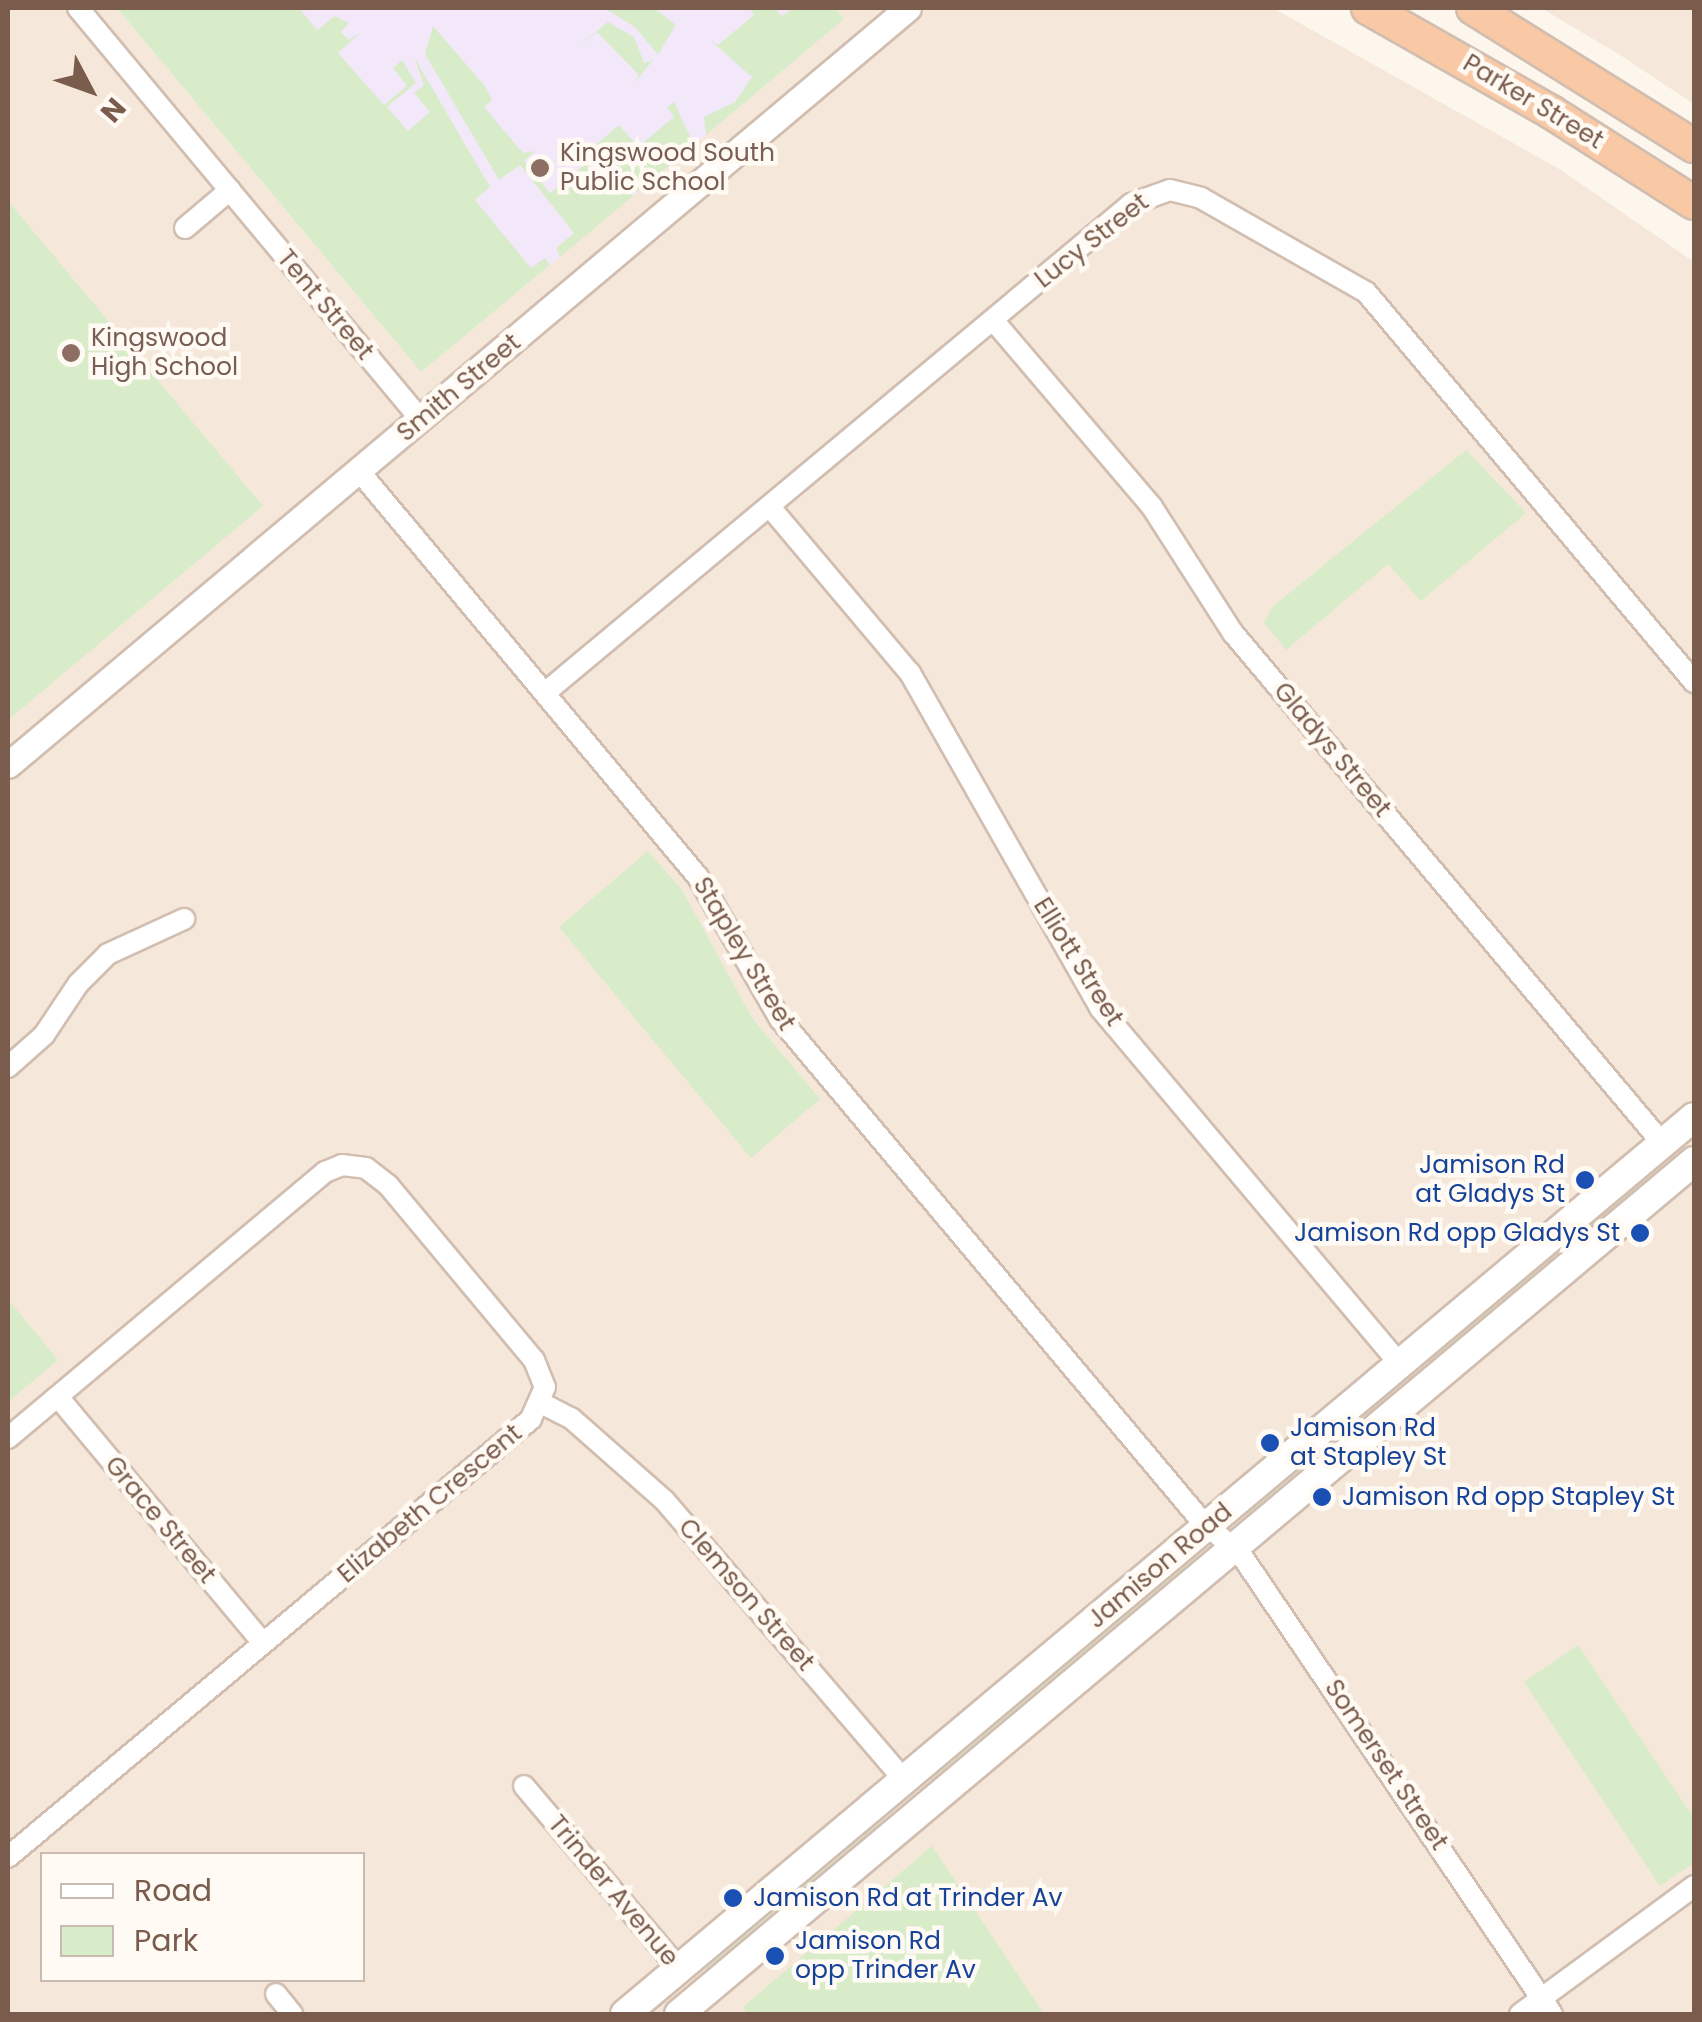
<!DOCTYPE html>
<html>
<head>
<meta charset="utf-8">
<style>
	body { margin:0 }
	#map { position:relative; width:1702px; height:2022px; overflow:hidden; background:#fdf6ec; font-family:Poppins,sans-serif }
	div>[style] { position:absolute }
	.residential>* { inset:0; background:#f5e8da }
	.education>* { inset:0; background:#f3e8fa }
	.green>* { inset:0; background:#d8ecc9 }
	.roads { filter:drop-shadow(2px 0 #d1beb0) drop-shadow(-2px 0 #d1beb0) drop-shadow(0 2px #d1beb0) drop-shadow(0 -2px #d1beb0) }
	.minor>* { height:20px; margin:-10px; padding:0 10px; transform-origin:10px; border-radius:10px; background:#fff }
	.tertiary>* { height:25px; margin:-12.5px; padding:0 12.5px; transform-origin:12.5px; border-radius:12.5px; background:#fff }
	.secondary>* { height:28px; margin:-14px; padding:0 14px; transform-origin:14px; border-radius:14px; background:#fff }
	.trunk>* { height:32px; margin:-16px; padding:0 16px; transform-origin:16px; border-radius:16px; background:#f9c8a4 }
	.dots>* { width:28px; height:28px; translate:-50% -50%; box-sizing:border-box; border:5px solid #fffaf3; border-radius:50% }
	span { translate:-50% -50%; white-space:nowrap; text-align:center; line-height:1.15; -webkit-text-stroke:9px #fffaf3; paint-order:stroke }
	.street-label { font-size:25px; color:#7a5c4d }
	.education-label { font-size:25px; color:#785e54 }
	.left { translate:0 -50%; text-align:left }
	.transit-label { font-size:25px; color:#164399 }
	.right { translate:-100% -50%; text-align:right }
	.frame { position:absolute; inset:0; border:10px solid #7a5c4d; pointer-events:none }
	.legend { position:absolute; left:40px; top:1852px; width:325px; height:130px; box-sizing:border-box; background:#fffaf3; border:2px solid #cabbb1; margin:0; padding:12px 18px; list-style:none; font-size:30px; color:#7a5c4d }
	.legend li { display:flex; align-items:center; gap:20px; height:50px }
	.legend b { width:50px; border:2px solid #cabbb1 }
	.north { position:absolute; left:40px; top:40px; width:100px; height:100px; -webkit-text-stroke:8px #fffaf3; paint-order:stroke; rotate:131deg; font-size:28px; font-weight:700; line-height:40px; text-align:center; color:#7a5c4d }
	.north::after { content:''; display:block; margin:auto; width:35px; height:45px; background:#7a5c4d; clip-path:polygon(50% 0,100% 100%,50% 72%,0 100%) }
</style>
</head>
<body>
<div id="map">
	<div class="residential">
		<div style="clip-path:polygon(evenodd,8px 8px,117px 8px,421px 372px,844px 19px,835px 8px,1273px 8px,1561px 170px,1694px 262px,1694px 2014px,8px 2014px,8px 8px,42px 1854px,362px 1854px,362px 1980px,42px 1980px,42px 1854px)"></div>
		<div style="clip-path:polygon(1541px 8px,1694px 8px,1694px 104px,1620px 55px)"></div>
	</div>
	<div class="education">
		<div style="clip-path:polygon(280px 8px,835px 8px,844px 19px,519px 291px)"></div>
	</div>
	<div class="green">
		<div style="clip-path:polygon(117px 8px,299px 8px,317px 30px,335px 16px,349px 23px,341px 32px,349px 40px,361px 32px,338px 53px,384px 105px,407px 86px,393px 68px,402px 60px,416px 83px,387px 107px,408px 131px,430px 112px,414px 93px,424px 85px,414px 57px,490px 187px,475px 200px,531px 268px,545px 258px,550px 265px,421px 372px)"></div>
		<div style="clip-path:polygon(604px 8px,654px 8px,676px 25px,658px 55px,635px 27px)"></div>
		<div style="clip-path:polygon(749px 8px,774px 8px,782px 16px,792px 8px,835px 8px,844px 19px,706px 135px,704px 117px,735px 102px,752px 77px,711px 41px,718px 45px,754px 15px)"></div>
		<div style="clip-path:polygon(608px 22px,634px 37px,644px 63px,653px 60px,633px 85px,639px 75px,597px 32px,572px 51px)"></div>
		<div style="clip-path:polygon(433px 26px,485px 86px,492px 100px,484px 107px,523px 153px,535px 151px,524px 161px,550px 193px,587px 163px,599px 177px,610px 168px,633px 196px,560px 257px,556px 248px,574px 233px,520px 165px,499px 180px,425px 54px)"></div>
		<div style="clip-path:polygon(674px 102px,694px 145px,637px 192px,604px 149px,589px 161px,584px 155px,619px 125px,638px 147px,674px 117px,667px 107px)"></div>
		<div style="clip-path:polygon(8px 201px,263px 506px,8px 720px)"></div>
		<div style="clip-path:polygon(1466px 450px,1526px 513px,1421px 601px,1388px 564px,1286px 650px,1264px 623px,1272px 607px)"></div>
		<div style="clip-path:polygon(648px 851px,682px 890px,752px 1018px,820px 1099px,751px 1158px,559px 927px)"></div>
		<div style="clip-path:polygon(1650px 1169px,1651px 1184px,1430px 1363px,1425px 1355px)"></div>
		<div style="clip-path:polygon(8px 1299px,58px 1360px,8px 1402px)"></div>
		<div style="clip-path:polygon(1391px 1387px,1394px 1401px,1259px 1514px,1249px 1515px,1245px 1509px)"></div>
		<div style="clip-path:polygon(1196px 1550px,1199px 1565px,940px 1782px,932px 1781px,926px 1774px)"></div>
		<div style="clip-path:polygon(1578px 1645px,1694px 1818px,1694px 1863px,1660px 1886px,1524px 1682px)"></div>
		<div style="clip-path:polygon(894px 1803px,895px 1820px,717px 1969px,707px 1969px,702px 1962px)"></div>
		<div style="clip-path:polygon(932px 1846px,1044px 2014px,748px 2014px,743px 2007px)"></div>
	</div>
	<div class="roads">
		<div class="minor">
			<div style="left:78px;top:8px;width:536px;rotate:50.22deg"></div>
			<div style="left:185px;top:228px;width:59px;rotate:-40.2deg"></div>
			<div style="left:993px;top:320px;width:245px;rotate:49.6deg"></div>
			<div style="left:1152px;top:507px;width:150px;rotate:57.3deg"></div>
			<div style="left:1233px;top:633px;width:668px;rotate:49.92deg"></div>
			<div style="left:359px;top:471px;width:529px;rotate:50.14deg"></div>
			<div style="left:698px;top:877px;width:164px;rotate:60deg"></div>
			<div style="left:780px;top:1019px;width:652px;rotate:49.98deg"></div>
			<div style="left:1199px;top:1518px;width:57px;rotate:41.5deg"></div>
			<div style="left:1242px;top:1556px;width:553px;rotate:55.91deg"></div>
			<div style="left:770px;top:507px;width:217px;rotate:49.9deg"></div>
			<div style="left:910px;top:673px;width:385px;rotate:60.4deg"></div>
			<div style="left:1100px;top:1008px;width:466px;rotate:49.9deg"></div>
			<div style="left:546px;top:692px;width:762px;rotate:-39.83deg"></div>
			<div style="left:1131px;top:204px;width:41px;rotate:-19.7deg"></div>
			<div style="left:1170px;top:190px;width:32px;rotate:14deg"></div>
			<div style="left:1201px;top:198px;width:190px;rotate:29.7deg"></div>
			<div style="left:1366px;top:292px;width:510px;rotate:49.94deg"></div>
			<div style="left:8px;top:1067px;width:48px;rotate:-41.6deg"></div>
			<div style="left:44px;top:1035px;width:61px;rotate:-56.3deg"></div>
			<div style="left:78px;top:984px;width:42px;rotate:-45deg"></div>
			<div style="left:108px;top:954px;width:84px;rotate:-24.7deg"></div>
			<div style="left:58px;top:1397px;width:320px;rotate:50.2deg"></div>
			<div style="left:543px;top:1404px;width:31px;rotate:27deg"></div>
			<div style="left:571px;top:1418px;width:125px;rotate:41.4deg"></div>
			<div style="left:665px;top:1501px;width:367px;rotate:49.4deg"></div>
			<div style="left:8px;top:1438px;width:414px;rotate:-40deg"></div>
			<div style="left:325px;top:1172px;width:18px;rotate:-22deg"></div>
			<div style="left:342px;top:1165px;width:24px;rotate:7deg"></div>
			<div style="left:366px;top:1168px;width:28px;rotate:38deg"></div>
			<div style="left:388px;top:1185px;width:228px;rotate:50.2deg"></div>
			<div style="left:534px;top:1360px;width:29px;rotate:68deg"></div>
			<div style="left:545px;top:1387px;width:35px;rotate:114deg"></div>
			<div style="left:531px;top:1419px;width:682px;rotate:140.05deg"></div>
			<div style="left:524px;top:1786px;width:240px;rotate:49.7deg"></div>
			<div style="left:276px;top:1994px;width:26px;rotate:51deg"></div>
			<div style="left:1520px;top:2014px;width:216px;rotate:-36.3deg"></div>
		</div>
		<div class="tertiary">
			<div style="left:8px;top:765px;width:1176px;rotate:-40.07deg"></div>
		</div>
		<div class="secondary">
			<div style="left:625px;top:2014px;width:1395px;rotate:-40deg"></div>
			<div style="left:679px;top:2014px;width:1326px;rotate:-40.04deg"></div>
		</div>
		<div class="trunk">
			<div style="left:1368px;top:8px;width:210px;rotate:29.6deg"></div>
			<div style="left:1551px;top:112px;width:169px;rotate:32.5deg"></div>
			<div style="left:1473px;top:8px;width:261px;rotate:32deg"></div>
		</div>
	</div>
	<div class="dots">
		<div style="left:540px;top:168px;background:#8d6e63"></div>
		<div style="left:71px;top:353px;background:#8d6e63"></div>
		<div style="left:1585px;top:1180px;background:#1a4fb4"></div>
		<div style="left:1640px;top:1233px;background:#1a4fb4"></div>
		<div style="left:1270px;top:1443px;background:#1a4fb4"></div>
		<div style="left:1322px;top:1497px;background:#1a4fb4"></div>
		<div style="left:733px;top:1898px;background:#1a4fb4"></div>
		<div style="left:775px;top:1956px;background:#1a4fb4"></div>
	</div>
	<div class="street-label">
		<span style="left:1533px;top:102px;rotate:31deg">Parker Street</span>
		<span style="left:1092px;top:241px;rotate:-38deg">Lucy Street</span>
		<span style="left:325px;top:305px;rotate:50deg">Tent Street</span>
		<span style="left:459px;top:388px;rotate:-40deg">Smith Street</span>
		<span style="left:1332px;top:750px;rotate:50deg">Gladys Street</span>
		<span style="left:744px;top:954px;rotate:59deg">Stapley Street</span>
		<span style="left:1078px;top:962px;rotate:58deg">Elliott Street</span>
		<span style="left:430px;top:1504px;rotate:-40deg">Elizabeth Crescent</span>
		<span style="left:160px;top:1520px;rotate:50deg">Grace Street</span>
		<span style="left:1160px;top:1566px;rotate:-40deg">Jamison Road</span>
		<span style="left:746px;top:1595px;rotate:49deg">Clemson Street</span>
		<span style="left:1386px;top:1765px;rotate:56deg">Somerset Street</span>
		<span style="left:613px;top:1891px;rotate:50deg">Trinder Avenue</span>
	</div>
	<div class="education-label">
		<span class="left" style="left:560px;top:168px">Kingswood South<br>Public School</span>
		<span class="left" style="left:91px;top:353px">Kingswood<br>High School</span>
	</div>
	<div class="transit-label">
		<span class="right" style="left:1565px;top:1180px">Jamison Rd<br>at Gladys St</span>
		<span class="right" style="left:1620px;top:1233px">Jamison Rd opp Gladys St</span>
		<span class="left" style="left:1290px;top:1443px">Jamison Rd<br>at Stapley St</span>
		<span class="left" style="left:1342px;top:1497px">Jamison Rd opp Stapley St</span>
		<span class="left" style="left:753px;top:1898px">Jamison Rd at Trinder Av</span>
		<span class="left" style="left:795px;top:1956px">Jamison Rd<br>opp Trinder Av</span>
	</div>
	<div class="frame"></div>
	<ul class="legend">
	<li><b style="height:12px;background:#fff"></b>Road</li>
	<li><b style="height:28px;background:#d8ecc9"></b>Park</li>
	</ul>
	<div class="north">N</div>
</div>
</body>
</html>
